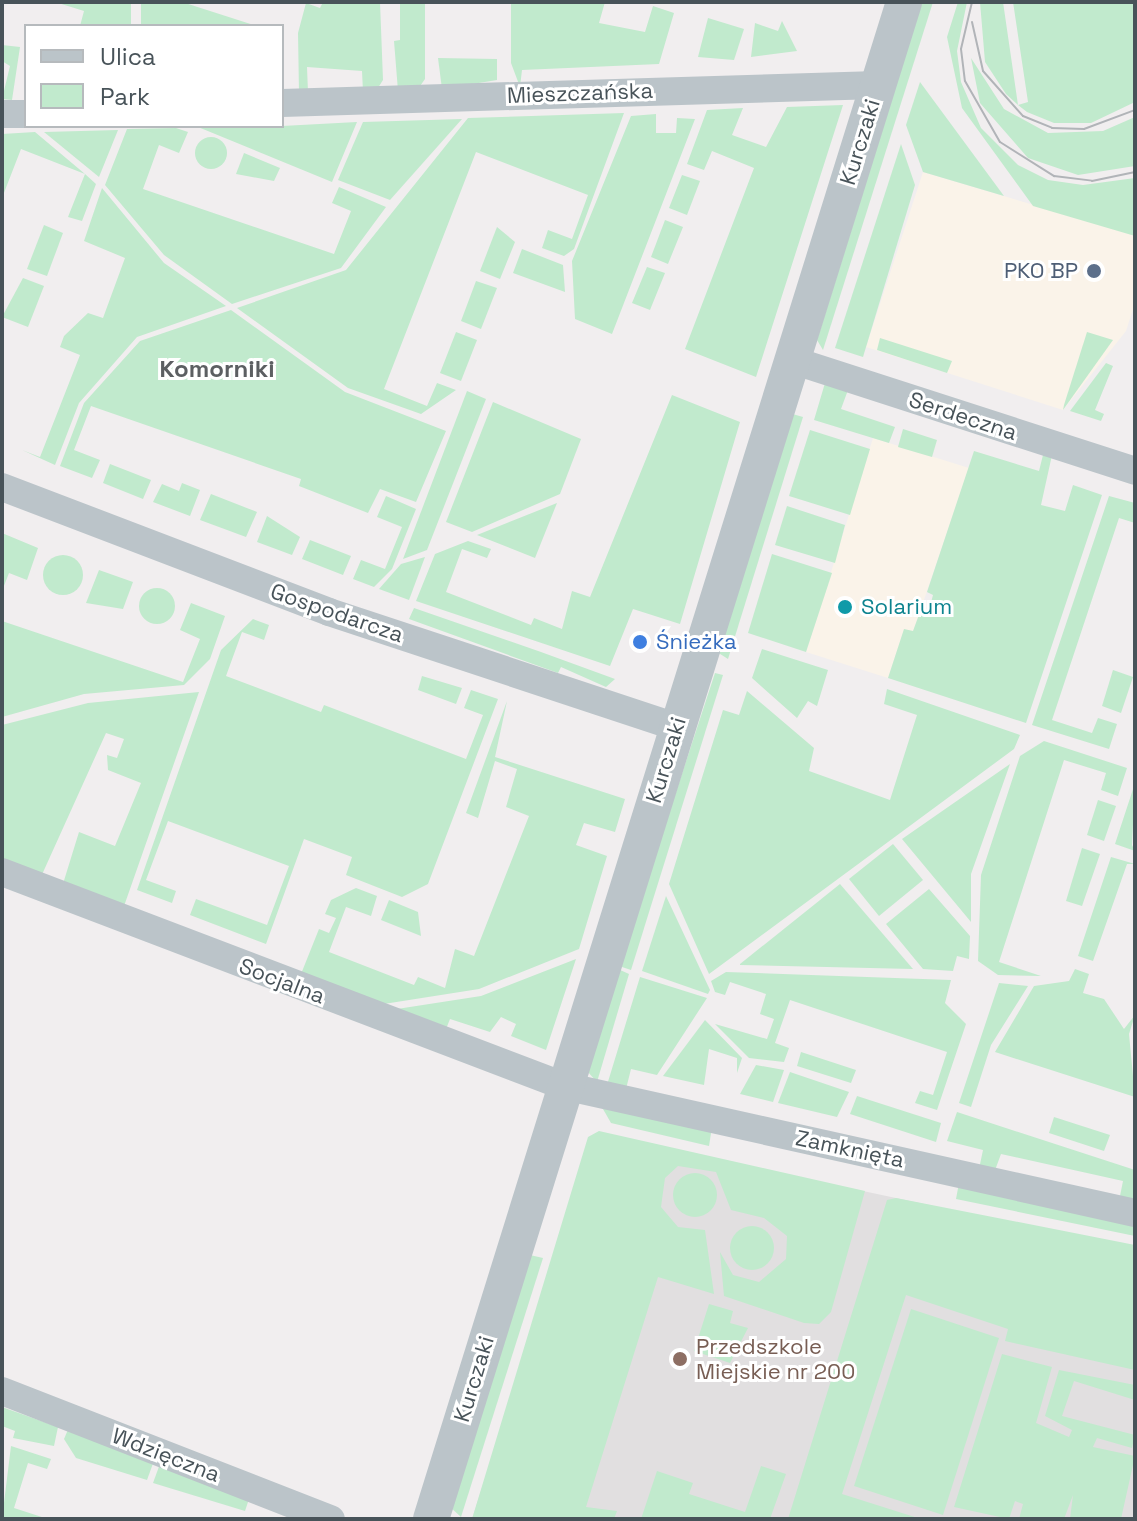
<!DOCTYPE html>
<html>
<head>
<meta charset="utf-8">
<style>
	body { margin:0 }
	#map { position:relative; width:1137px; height:1521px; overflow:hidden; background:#f1eeef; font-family:"Space Grotesk",sans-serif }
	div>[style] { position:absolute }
	.commercial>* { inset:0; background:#faf3e9 }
	.education>* { inset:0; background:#e1dfe0 }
	.green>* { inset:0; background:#c1eacd }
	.round { border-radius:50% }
	.minor>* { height:28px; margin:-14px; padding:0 14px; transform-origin:14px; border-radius:14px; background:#bbc4c9 }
	.tertiary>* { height:36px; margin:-18px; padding:0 18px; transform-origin:18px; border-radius:18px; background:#bbc4c9 }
	.tram>* { height:2px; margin:-1px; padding:0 1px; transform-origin:1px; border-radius:1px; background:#b1b4b8 }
	.dots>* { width:22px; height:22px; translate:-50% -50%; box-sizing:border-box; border:4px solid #fff; border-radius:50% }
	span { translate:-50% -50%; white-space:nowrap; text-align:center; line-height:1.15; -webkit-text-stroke:6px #fff; paint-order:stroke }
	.street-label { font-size:22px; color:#485359 }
	.service-label { font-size:22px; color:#4e5e75 }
	.right { translate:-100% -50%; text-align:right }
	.culture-label { font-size:22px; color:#0d838f }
	.left { translate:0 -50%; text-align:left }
	.shop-label { font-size:22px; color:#366cbe }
	.education-label { font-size:22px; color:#785e54 }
	.neighbourhood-label { font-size:24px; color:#5c5f62; font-weight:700 }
	.frame { position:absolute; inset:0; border:4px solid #485359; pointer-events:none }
	.legend { position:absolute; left:24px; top:24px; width:260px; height:104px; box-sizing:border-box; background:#fff; border:2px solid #b6babd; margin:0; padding:10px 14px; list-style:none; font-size:24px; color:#485359 }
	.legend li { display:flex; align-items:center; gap:16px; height:40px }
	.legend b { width:40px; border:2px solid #b6babd }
</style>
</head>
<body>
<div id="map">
	<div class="commercial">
		<div style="clip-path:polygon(923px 172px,1135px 235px,1135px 303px,1126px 331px,1063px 410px,866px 347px)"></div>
		<div style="clip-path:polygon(873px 438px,969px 468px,913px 632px,904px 630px,888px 678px,806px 652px)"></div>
	</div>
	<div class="education">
		<div style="clip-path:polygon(596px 1134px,1135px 1249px,1135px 1519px,472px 1519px)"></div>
	</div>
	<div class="green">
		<div style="clip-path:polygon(55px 2px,131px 2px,131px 26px,80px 26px,84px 11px)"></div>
		<div style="clip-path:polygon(141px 2px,182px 2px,257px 26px,141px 26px)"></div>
		<div style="clip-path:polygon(323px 2px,380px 2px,383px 80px,376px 91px,363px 92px,362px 71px,307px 67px,308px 92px,299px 93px,298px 33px,306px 3px,320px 8px)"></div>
		<div style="clip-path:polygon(400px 2px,425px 2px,425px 79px,418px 89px,398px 91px,394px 41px,400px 40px)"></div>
		<div style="clip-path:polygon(511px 2px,605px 2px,599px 23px,645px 32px,653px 6px,674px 13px,659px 64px,522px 70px,520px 87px,511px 63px)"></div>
		<div style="clip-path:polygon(922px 2px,933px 2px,823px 350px,817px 340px)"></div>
		<div style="clip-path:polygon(958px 2px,967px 2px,957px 51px,961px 82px,981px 128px,1018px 165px,1048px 180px,1083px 185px,1135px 178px,1135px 236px,1033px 206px,962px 108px,947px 37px)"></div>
		<div style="clip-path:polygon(980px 2px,1003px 2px,1018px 105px,1028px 102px,1013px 2px,1135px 2px,1135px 102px,1091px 123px,1054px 123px,1027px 112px,1018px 105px,1006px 94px,985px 62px)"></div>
		<div style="clip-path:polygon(708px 18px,744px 29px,734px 60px,698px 57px)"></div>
		<div style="clip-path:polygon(782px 21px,797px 51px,751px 57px,755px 23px,778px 31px)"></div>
		<div style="clip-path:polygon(2px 45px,20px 47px,12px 100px,2px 99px,10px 66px,2px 61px)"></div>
		<div style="clip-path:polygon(438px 58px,497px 59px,497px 80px,442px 89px)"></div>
		<div style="clip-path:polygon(971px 58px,1004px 109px,1048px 133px,1103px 131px,1135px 117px,1135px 166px,1078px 175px,1028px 158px,980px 103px)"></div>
		<div style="clip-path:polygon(920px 82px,1004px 196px,923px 172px,906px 125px)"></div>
		<div style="clip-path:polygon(843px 105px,756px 377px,685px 349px,754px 168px,712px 151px,704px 170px,687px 164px,707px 110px,743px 108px,732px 135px,766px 147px,787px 107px)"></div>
		<div style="clip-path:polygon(624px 113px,574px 249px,564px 256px,542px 248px,548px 230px,572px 239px,588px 195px,476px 152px,384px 389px,427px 406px,437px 383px,456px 390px,421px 414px,348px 388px,237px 308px,346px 270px,468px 118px)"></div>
		<div style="clip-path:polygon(656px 114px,656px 133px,676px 133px,677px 118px,695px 119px,612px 334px,575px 319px,572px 261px,631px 116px)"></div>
		<div style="clip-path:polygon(462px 119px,390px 200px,338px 180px,363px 122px)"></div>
		<div style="clip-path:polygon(357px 122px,332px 182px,198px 127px,282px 126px)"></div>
		<div style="clip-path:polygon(176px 128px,188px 132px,179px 153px,159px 145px,143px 189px,334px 254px,351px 211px,332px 203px,339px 187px,386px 207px,341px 268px,232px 304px,164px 255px,105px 185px,127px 129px)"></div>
		<div style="clip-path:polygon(118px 130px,99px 177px,44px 132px)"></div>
		<div style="clip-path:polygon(35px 132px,85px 174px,96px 184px,82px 221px,68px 217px,85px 174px,21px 149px,2px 198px,2px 134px)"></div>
		<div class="round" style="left:195px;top:137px;width:32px;height:32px"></div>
		<div style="clip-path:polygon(901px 144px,915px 185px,863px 357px,835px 348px)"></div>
		<div style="clip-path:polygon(244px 153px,280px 168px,274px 181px,236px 174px)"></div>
		<div style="clip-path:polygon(682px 175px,700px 181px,687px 215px,669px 208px)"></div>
		<div style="clip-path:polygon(102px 188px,164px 263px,226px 306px,137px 337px,79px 403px,55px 465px,22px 450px,40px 457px,80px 355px,60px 347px,64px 336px,88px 313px,103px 318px,125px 258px,84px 241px)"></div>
		<div style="clip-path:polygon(665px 220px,683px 227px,668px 264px,651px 257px)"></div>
		<div style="clip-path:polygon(44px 225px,63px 233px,47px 276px,27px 269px)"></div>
		<div style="clip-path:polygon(497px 227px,515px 242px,500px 279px,480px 271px)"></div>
		<div style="clip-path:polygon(522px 249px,563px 265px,565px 292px,513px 273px)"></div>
		<div style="clip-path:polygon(647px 267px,665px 273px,650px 310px,632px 303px)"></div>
		<div style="clip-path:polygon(23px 278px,44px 286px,28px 327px,2px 317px)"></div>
		<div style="clip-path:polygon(476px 281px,497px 288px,481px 329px,461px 321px)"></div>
		<div style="clip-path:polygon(231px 310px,345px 392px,446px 431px,416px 502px,380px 489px,368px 513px,299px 486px,301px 479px,91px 406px,74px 450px,100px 460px,92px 478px,60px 466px,84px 403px,140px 341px)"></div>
		<div style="clip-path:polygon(456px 332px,477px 340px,461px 381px,440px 373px)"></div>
		<div style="clip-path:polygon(1087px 332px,1113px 340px,1063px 410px,1064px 405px)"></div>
		<div style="clip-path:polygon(880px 338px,952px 361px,947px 373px,877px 350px)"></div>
		<div style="clip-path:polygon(1106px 363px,1113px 366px,1095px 410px,1104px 414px,1101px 421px,1070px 411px)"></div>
		<div style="clip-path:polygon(825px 383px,848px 390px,841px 409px,895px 427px,889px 443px,814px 420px)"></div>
		<div style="clip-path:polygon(467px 391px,486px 399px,427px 550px,403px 559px)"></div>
		<div style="clip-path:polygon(672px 395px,740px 422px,680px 624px,633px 609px,610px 666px,416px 601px,435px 554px,468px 541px,491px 549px,487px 558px,462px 549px,446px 592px,531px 625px,534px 618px,562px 629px,572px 591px,590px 597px)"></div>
		<div style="clip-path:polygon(493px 402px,581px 439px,560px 494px,472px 532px,446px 522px)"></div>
		<div style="clip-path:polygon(789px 413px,803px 417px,728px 659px,717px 652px)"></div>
		<div style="clip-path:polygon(903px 429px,937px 440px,932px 457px,898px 447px)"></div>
		<div style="clip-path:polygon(810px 430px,870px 449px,850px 515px,789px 496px)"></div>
		<div style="clip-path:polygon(974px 451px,1039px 471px,1044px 451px,1052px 455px,1041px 505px,1065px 511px,1073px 485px,1102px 495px,1026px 723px,888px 678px,904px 629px,913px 631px,920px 612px,928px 614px,933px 595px,927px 592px)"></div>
		<div style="clip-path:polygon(110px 464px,151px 480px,143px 499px,103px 483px)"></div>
		<div style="clip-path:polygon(182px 483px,200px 490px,190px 516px,153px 502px,162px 484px,179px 491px)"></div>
		<div style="clip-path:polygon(211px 494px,257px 512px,246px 537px,200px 520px)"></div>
		<div style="clip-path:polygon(386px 496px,416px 509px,392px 569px,374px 587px,353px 579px,361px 560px,385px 569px,402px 527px,377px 517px)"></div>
		<div style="clip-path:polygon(1109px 496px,1135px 503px,1135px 523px,1119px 518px,1052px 720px,1092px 733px,1098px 718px,1117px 724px,1109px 749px,1032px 725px)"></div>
		<div style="clip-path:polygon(557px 503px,535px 558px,477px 535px)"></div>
		<div style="clip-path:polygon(787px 506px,845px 525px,835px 563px,775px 545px)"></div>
		<div style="clip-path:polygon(267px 516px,300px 537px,292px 555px,257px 542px)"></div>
		<div style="clip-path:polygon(2px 533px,38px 548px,27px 580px,9px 573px,2px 591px)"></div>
		<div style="clip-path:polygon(310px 540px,351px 556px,343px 575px,302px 559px)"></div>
		<div style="clip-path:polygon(772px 554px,832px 573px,806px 652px,748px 633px)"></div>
		<div class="round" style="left:43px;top:555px;width:40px;height:40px"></div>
		<div style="clip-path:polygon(425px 557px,409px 600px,379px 589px,401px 564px)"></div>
		<div style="clip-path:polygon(99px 570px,133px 582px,123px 609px,86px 603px)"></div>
		<div class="round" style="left:139px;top:588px;width:36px;height:36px"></div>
		<div style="clip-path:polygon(191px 603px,225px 616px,210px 659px,184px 685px,84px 694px,2px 717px,2px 621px,183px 682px,200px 639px,180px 630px)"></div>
		<div style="clip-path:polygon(414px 608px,541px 652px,615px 679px,606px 687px,561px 667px,558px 673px,409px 619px)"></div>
		<div style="clip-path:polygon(253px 619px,269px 625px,264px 640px,242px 632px,226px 676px,321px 712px,324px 705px,466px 759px,483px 715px,464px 708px,471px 690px,498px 699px,428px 884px,402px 897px,346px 875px,352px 857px,304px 839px,266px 944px,190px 915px,196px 899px,267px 925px,289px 866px,168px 821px,146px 880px,176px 891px,172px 903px,137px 890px,221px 650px)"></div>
		<div style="clip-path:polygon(762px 649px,828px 670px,817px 706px,808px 701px,797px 718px,752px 678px)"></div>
		<div style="clip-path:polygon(1113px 670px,1133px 677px,1121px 713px,1102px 706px)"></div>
		<div style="clip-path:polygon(715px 673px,723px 675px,631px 970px,619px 966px)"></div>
		<div style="clip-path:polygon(422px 676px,462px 688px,456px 704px,418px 690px)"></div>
		<div style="clip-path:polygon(887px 689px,1020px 735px,1014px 749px,709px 974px,669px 884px,723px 710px,739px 715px,747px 691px,814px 748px,809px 771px,890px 800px,917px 715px,884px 704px)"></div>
		<div style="clip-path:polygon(199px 692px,123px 909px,62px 887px,79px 832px,115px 846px,141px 783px,108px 770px,107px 755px,117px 758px,124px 739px,106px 733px,40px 879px,2px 864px,2px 725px,88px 703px)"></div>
		<div style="clip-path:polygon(507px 701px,495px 757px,625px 799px,615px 832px,584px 823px,576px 845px,607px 856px,579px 949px,479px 989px,371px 1006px,299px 979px,319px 929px,329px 933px,336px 918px,325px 914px,331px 900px,356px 888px,377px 896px,371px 916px,346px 907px,329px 952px,414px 985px,418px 977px,445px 988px,455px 949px,474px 956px,529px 816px,506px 807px,517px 769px,495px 761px,478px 818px,466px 813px)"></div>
		<div style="clip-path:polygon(1044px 741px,1127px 768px,1118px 796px,1101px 790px,1106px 773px,1064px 760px,999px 962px,1041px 976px,998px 975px,978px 961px,981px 875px,1020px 756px)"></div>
		<div style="clip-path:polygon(1010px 764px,971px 874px,971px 922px,902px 839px)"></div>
		<div style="clip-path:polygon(1135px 783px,1132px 845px,1135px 851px,1115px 844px)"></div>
		<div style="clip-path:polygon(1098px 800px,1116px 806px,1104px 841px,1087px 835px)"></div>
		<div style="clip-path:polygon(893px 844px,923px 880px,879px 916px,849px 879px)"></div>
		<div style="clip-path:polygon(1082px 848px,1100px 854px,1082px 906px,1066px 901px)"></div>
		<div style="clip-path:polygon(1111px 857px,1135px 864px,1127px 864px,1093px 961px,1078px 956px)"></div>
		<div style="clip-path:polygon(840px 884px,913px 969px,740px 965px,740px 964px)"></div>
		<div style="clip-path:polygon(929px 889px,970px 936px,969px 959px,957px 956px,953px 971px,923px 969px,886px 924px)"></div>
		<div style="clip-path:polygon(666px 896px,710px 990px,708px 994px,642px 971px)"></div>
		<div style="clip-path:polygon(389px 900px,418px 912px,421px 936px,381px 920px)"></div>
		<div style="clip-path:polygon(576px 959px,546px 1050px,511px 1036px,516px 1024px,501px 1017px,490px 1032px,450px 1019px,444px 1034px,384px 1011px,481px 996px)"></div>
		<div style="clip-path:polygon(618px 969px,629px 974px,597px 1082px,587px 1071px)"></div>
		<div style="clip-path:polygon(1075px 969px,1089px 974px,1083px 993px,1104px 999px,1124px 1029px,1135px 1015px,1129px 1034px,1135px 1097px,995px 1052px,1034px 986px,1069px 981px)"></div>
		<div style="clip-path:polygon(726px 972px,951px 980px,945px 1003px,966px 1024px,937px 1110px,915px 1103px,920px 1091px,933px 1095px,947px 1052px,790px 1000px,775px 1043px,789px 1048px,784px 1062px,749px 1058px,715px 1024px,767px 1039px,774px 1019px,760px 1014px,766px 994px,730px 982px,725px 995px,715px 992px,711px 981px)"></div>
		<div style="clip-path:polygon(640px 977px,707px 998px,657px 1075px,631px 1069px,626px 1089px,607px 1085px)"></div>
		<div style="clip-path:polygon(999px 983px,1028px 986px,991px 1045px,971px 1107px,959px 1103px)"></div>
		<div style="clip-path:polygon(705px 1020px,742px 1058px,737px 1073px,737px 1058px,709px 1049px,704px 1085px,663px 1076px)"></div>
		<div style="clip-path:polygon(801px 1052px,856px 1070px,851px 1083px,797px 1066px)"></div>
		<div style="clip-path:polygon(756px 1065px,784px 1070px,773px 1102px,740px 1094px)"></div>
		<div style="clip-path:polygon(790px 1072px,849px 1092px,837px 1117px,778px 1103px)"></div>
		<div style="clip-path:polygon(857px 1096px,941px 1123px,936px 1142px,850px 1114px)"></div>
		<div style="clip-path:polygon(599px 1102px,712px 1127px,709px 1146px,611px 1123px)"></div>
		<div style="clip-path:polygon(957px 1112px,1135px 1170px,1135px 1204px,1119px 1201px,1123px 1181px,1001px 1154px,994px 1173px,979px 1169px,983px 1150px,947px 1141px)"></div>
		<div style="clip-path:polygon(1054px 1117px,1110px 1135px,1104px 1151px,1049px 1133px)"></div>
		<div style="clip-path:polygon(599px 1131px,865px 1191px,831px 1312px,819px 1324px,804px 1323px,724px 1296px,720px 1252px,733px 1275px,759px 1282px,786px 1259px,787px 1236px,764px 1218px,731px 1210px,716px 1172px,678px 1166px,665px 1178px,661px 1207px,678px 1227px,705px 1230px,714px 1294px,658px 1277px,586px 1507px,617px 1511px,614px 1519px,472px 1519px,588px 1137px)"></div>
		<div class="round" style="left:673px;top:1173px;width:44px;height:44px"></div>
		<div style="clip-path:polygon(959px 1183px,1135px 1222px,1135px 1236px,956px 1199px)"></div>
		<div style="clip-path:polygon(896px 1198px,1135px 1245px,1135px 1370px,1005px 1341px,1008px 1329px,906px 1295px,842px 1494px,921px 1519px,788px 1519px,887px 1200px)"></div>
		<div class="round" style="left:730px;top:1226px;width:44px;height:44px"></div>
		<div style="clip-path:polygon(530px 1255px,543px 1258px,461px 1517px,449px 1506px)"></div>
		<div style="clip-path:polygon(709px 1304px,733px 1311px,730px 1323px,748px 1328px,730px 1363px,694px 1351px)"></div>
		<div style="clip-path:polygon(911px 1309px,999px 1338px,943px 1515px,854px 1486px)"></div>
		<div style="clip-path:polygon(1002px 1354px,1052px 1367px,1036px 1423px,1069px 1437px,1072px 1430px,1045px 1416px,1059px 1370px,1135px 1385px,1135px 1400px,1074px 1381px,1062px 1416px,1135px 1435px,1132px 1448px,1097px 1438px,1093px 1447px,1135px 1456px,1121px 1519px,1070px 1519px,1073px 1495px,1064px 1519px,1019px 1519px,1023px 1504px,1015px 1501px,1009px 1519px,954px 1507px)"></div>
		<div style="clip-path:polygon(2px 1407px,58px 1427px,54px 1446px,13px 1438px,15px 1431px,2px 1426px)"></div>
		<div style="clip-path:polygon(70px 1425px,155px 1458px,147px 1480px,76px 1458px,64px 1439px)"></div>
		<div style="clip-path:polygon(11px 1446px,51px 1459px,47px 1469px,28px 1463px,14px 1508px,48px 1519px,2px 1519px)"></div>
		<div style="clip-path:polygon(161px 1461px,250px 1496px,245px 1511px,153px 1483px)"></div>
		<div style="clip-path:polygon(761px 1466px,786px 1474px,770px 1519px,641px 1519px,657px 1471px,693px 1483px,689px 1494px,745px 1512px)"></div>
	</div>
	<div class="minor">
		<div style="left:282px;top:103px;width:596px;rotate:-1.73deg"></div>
		<div style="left:2px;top:114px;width:24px"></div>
		<div style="left:792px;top:360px;width:361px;rotate:17.9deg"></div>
		<div style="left:2px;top:487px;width:350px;rotate:20.9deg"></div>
		<div style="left:329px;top:612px;width:366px;rotate:18.3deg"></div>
		<div style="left:2px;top:872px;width:601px;rotate:20.85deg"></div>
		<div style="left:564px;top:1086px;width:585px;rotate:12.54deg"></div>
		<div style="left:2px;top:1391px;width:353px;rotate:21.3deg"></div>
	</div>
	<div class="tertiary">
		<div style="left:431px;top:1519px;width:1589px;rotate:-72.68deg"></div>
	</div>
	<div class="tram">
		<div style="left:972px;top:2px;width:48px;rotate:103.2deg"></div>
		<div style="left:961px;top:49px;width:32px;rotate:83deg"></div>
		<div style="left:965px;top:81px;width:70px;rotate:60.2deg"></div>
		<div style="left:1000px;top:142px;width:64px;rotate:32.2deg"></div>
		<div style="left:1054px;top:176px;width:38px;rotate:7deg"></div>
		<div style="left:1092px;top:181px;width:44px;rotate:-11.8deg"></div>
		<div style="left:972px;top:22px;width:50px;rotate:77.3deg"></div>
		<div style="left:983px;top:71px;width:60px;rotate:48.4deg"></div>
		<div style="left:1023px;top:116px;width:31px;rotate:22deg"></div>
		<div style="left:1052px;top:128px;width:32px;rotate:2deg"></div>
		<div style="left:1084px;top:129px;width:54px;rotate:-20.4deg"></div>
	</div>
	<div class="dots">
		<div style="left:1094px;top:271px;background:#5c6f8a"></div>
		<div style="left:845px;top:607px;background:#0f9aa8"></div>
		<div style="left:640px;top:642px;background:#3f7fe0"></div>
		<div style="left:680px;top:1359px;background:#8d6e63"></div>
	</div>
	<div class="street-label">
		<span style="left:580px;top:93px;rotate:-2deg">Mieszczańska</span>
		<span style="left:860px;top:142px;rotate:-73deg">Kurczaki</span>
		<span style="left:963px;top:416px;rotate:18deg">Serdeczna</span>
		<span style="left:337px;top:613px;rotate:19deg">Gospodarcza</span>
		<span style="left:666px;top:760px;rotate:-73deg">Kurczaki</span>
		<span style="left:282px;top:981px;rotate:21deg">Socjalna</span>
		<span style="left:850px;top:1149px;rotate:12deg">Zamknięta</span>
		<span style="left:474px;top:1379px;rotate:-73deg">Kurczaki</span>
		<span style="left:166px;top:1455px;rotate:21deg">Wdzięczna</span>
	</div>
	<div class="service-label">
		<span class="right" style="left:1078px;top:271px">PKO BP</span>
	</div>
	<div class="culture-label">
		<span class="left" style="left:861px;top:607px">Solarium</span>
	</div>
	<div class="shop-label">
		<span class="left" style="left:656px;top:642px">Śnieżka</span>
	</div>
	<div class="education-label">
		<span class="left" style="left:696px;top:1359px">Przedszkole<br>Miejskie nr 200</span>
	</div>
	<div class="neighbourhood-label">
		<span style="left:217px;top:369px">Komorniki</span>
	</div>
	<div class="frame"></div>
	<ul class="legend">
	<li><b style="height:10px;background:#bbc4c9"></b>Ulica</li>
	<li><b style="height:22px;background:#c1eacd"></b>Park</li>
	</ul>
</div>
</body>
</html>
